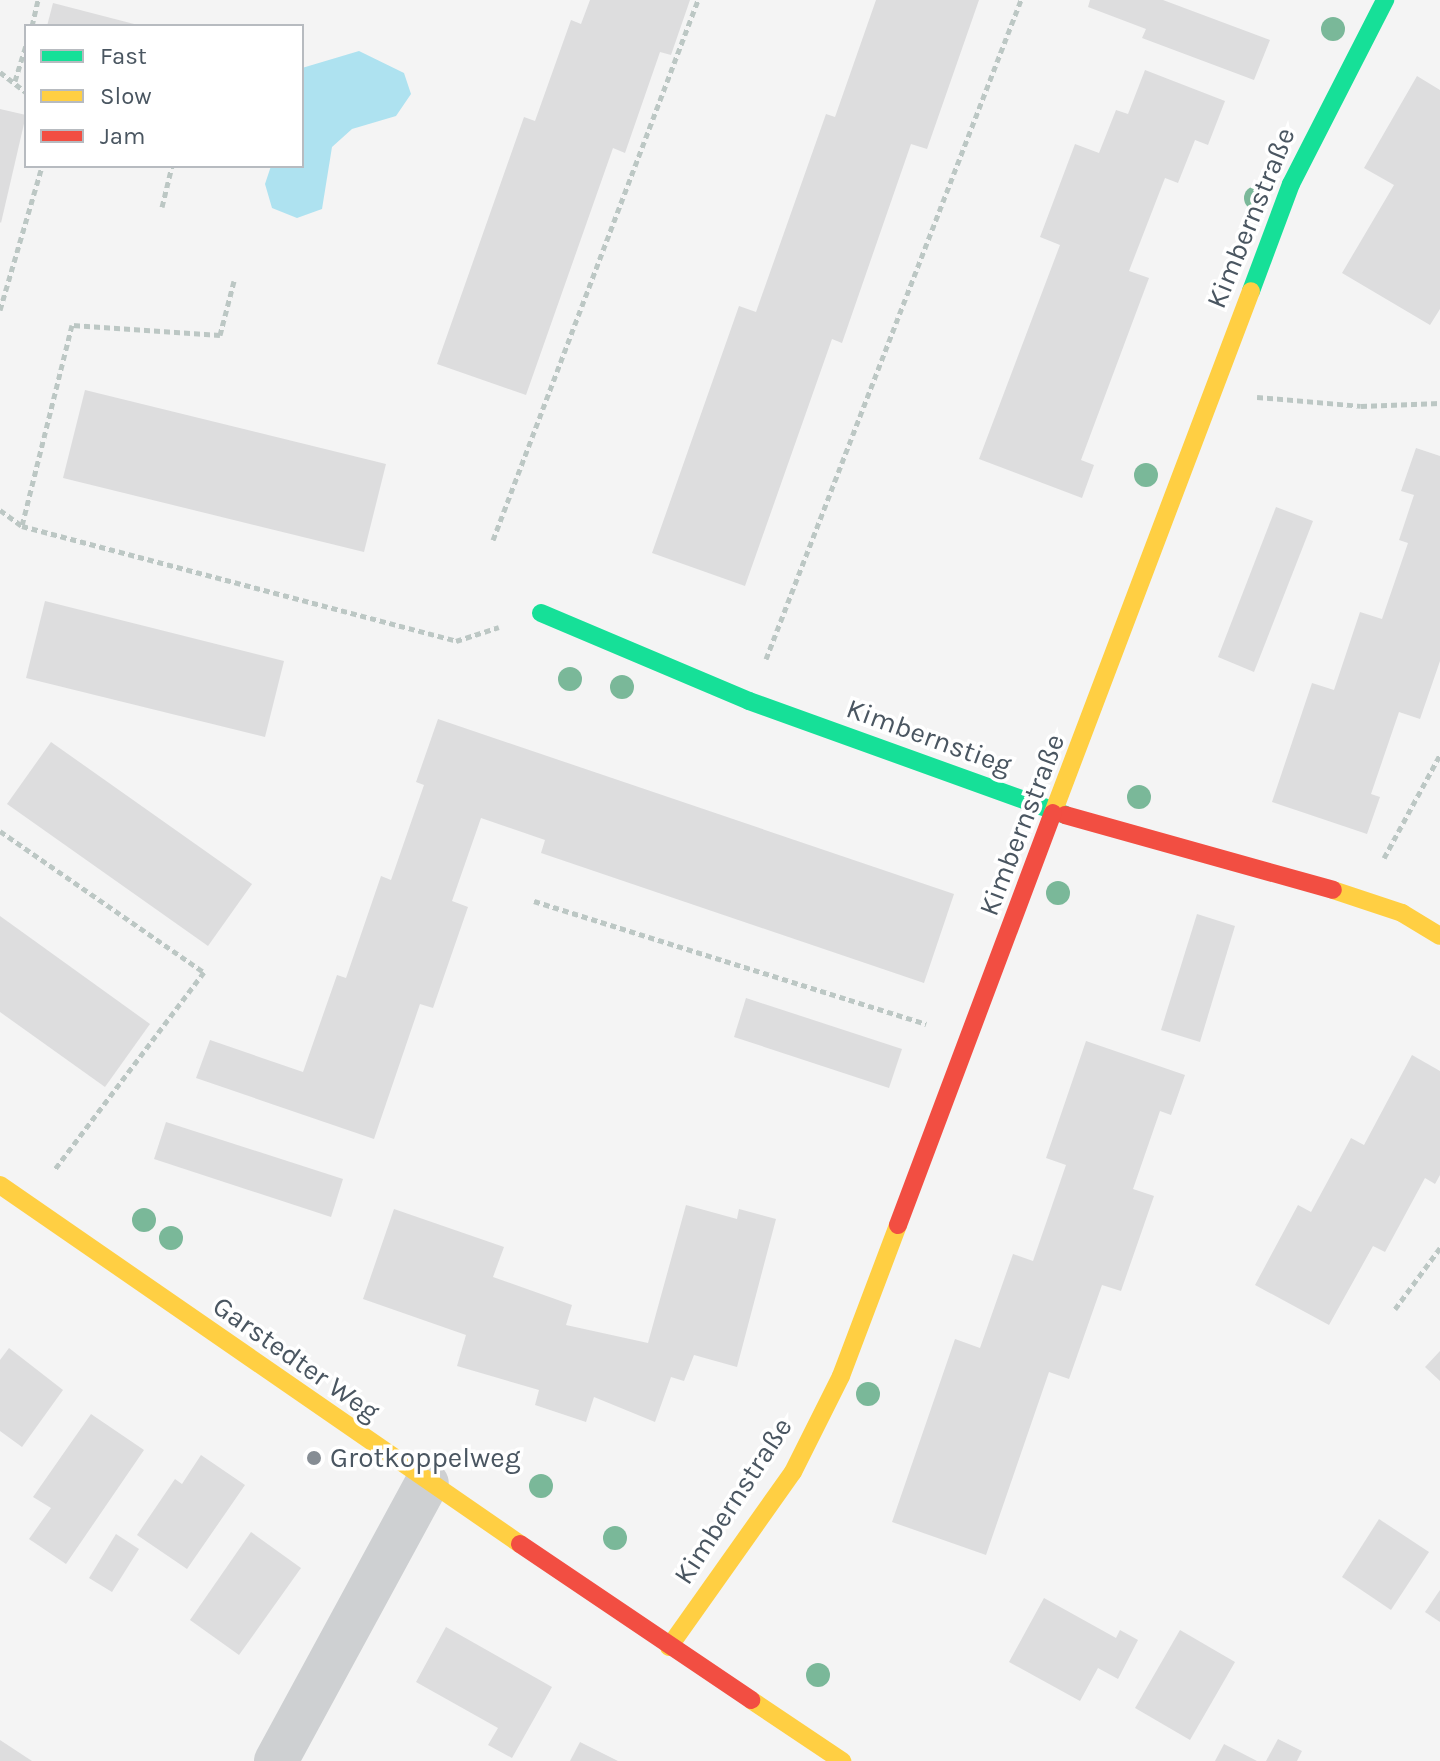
<!DOCTYPE html>
<html>
<head>
<meta charset="utf-8">
<style>
	body { margin:0 }
	#map { position:relative; width:1440px; height:1761px; overflow:hidden; background:#f4f4f4; font-family:Karla,sans-serif }
	div>[style] { position:absolute }
	.water>* { inset:0; background:#aee2f0 }
	.building>* { inset:0; background:#ddddde }
	.path>* { height:5px; margin-top:-2.5px; transform-origin:0; background:repeating-linear-gradient(90deg,#bcc7c4 0 6px,transparent 0 10px) }
	.street>* { height:44px; margin:-22px; padding:0 22px; transform-origin:22px; border-radius:22px; background:#ced0d2 }
	.fast>* { height:18px; margin:-9px; padding:0 9px; transform-origin:9px; border-radius:9px; background:#16e098 }
	.slow>* { height:18px; margin:-9px; padding:0 9px; transform-origin:9px; border-radius:9px; background:#ffcf43 }
	.jam>* { height:18px; margin:-9px; padding:0 9px; transform-origin:9px; border-radius:9px; background:#f24e42 }
	.trees>* { width:24px; height:24px; margin:-12px; border-radius:50%; background:#7ab899 }
	.dots>* { width:22px; height:22px; translate:-50% -50%; box-sizing:border-box; border:4px solid #fff; border-radius:50% }
	span { translate:-50% -50%; white-space:nowrap; text-align:center; line-height:1.15; -webkit-text-stroke:7px #fff; paint-order:stroke }
	.street-label { font-size:28px; color:#4a5661 }
	.poi-label { font-size:28px; color:#4a5661 }
	.left { translate:0 -50%; text-align:left }
	.legend { position:absolute; left:24px; top:24px; width:280px; height:144px; box-sizing:border-box; background:#fff; border:2px solid #b7bbc0; margin:0; padding:10px 14px; list-style:none; font-size:24px; color:#4a5661 }
	.legend li { display:flex; align-items:center; gap:16px; height:40px }
	.legend b { width:40px; border:2px solid #b7bbc0 }
</style>
</head>
<body>
<div id="map">
	<div class="water">
		<div style="clip-path:polygon(359px 51px,404px 73px,411px 94px,396px 116px,352px 129px,332px 147px,322px 209px,297px 218px,272px 208px,265px 184px,271px 166px,302px 166px,302px 68px)"></div>
	</div>
	<div class="building">
		<div style="clip-path:polygon(590px 0,690px 0,671px 55px,660px 52px,625px 153px,613px 148px,526px 395px,437px 364px,524px 117px,535px 121px,571px 20px,581px 24px)"></div>
		<div style="clip-path:polygon(876px 0,979px 0,927px 149px,911px 144px,842px 343px,832px 339px,745px 586px,652px 553px,739px 306px,756px 312px,826px 114px,835px 117px)"></div>
		<div style="clip-path:polygon(1090px 0,1163px 0,1270px 40px,1254px 80px,1142px 38px,1146px 29px,1088px 7px)"></div>
		<div style="clip-path:polygon(53px 3px,138px 25px,138px 26px,47px 26px)"></div>
		<div style="clip-path:polygon(1145px 70px,1225px 101px,1208px 145px,1195px 140px,1178px 183px,1165px 178px,1129px 271px,1149px 278px,1081px 460px,1094px 465px,1082px 498px,979px 459px,1060px 245px,1040px 237px,1075px 144px,1099px 153px,1116px 110px,1128px 114px)"></div>
		<div style="clip-path:polygon(1417px 76px,1440px 90px,1440px 309px,1430px 325px,1342px 273px,1394px 185px,1364px 168px)"></div>
		<div style="clip-path:polygon(0 109px,26px 115px,1px 223px,0 222px)"></div>
		<div style="clip-path:polygon(85px 390px,386px 464px,364px 552px,63px 478px)"></div>
		<div style="clip-path:polygon(1416px 448px,1440px 456px,1440px 661px,1420px 719px,1399px 712px,1371px 794px,1380px 797px,1367px 834px,1272px 802px,1312px 683px,1334px 690px,1360px 612px,1382px 619px,1408px 543px,1399px 540px,1414px 495px,1401px 491px)"></div>
		<div style="clip-path:polygon(1276px 507px,1313px 521px,1254px 672px,1218px 657px)"></div>
		<div style="clip-path:polygon(45px 601px,284px 661px,265px 737px,26px 678px)"></div>
		<div style="clip-path:polygon(438px 719px,954px 894px,924px 983px,541px 853px,545px 840px,481px 818px,452px 901px,468px 907px,433px 1008px,420px 1004px,374px 1139px,196px 1078px,210px 1040px,303px 1072px,337px 975px,346px 978px,381px 876px,391px 880px,424px 785px,416px 782px)"></div>
		<div style="clip-path:polygon(51px 742px,252px 884px,208px 946px,7px 804px)"></div>
		<div style="clip-path:polygon(1197px 914px,1235px 926px,1200px 1042px,1161px 1030px)"></div>
		<div style="clip-path:polygon(0 916px,150px 1024px,105px 1087px,0 1012px)"></div>
		<div style="clip-path:polygon(746px 998px,902px 1049px,889px 1088px,734px 1037px)"></div>
		<div style="clip-path:polygon(1086px 1041px,1185px 1075px,1171px 1115px,1160px 1111px,1133px 1189px,1154px 1196px,1121px 1291px,1102px 1285px,1069px 1379px,1049px 1372px,986px 1555px,892px 1522px,955px 1339px,980px 1348px,1013px 1254px,1033px 1261px,1066px 1165px,1046px 1158px)"></div>
		<div style="clip-path:polygon(1412px 1055px,1440px 1071px,1440px 1175px,1435px 1184px,1425px 1178px,1385px 1252px,1373px 1246px,1329px 1325px,1255px 1285px,1298px 1205px,1311px 1212px,1351px 1138px,1364px 1145px)"></div>
		<div style="clip-path:polygon(166px 1122px,343px 1179px,331px 1217px,154px 1159px)"></div>
		<div style="clip-path:polygon(686px 1205px,737px 1219px,739px 1209px,776px 1219px,737px 1367px,694px 1355px,684px 1381px,671px 1377px,655px 1422px,594px 1397px,586px 1422px,535px 1405px,539px 1390px,457px 1366px,466px 1335px,363px 1299px,394px 1209px,504px 1247px,493px 1277px,572px 1305px,566px 1325px,648px 1343px)"></div>
		<div style="clip-path:polygon(9px 1348px,63px 1390px,22px 1447px,0 1431px,0 1360px)"></div>
		<div style="clip-path:polygon(1440px 1351px,1440px 1381px,1425px 1367px)"></div>
		<div style="clip-path:polygon(91px 1414px,144px 1450px,66px 1564px,29px 1539px,51px 1508px,33px 1497px)"></div>
		<div style="clip-path:polygon(201px 1455px,245px 1485px,187px 1569px,137px 1535px,175px 1479px,182px 1484px)"></div>
		<div style="clip-path:polygon(1379px 1519px,1429px 1552px,1391px 1610px,1342px 1577px)"></div>
		<div style="clip-path:polygon(251px 1532px,301px 1568px,239px 1655px,190px 1620px)"></div>
		<div style="clip-path:polygon(116px 1534px,139px 1549px,112px 1592px,89px 1578px)"></div>
		<div style="clip-path:polygon(1440px 1590px,1440px 1622px,1425px 1612px)"></div>
		<div style="clip-path:polygon(1044px 1598px,1116px 1638px,1120px 1630px,1138px 1640px,1118px 1679px,1098px 1668px,1080px 1701px,1009px 1662px)"></div>
		<div style="clip-path:polygon(446px 1627px,552px 1687px,512px 1758px,488px 1745px,498px 1728px,416px 1682px)"></div>
		<div style="clip-path:polygon(1180px 1630px,1235px 1662px,1190px 1740px,1135px 1708px)"></div>
		<div style="clip-path:polygon(1278px 1739px,1302px 1751px,1297px 1761px,1266px 1761px)"></div>
		<div style="clip-path:polygon(0 1740px,32px 1761px,0 1761px)"></div>
		<div style="clip-path:polygon(580px 1742px,618px 1761px,570px 1761px)"></div>
		<div style="clip-path:polygon(1224px 1744px,1257px 1761px,1215px 1761px)"></div>
	</div>
	<div class="path">
		<div style="left:32px;top:26px;width:27px;rotate:-77deg"></div>
		<div style="left:0;top:72px;width:33px;rotate:38deg"></div>
		<div style="left:15px;top:81px;width:37px;rotate:-73deg"></div>
		<div style="left:162px;top:207px;width:42px;rotate:-76.3deg"></div>
		<div style="left:234px;top:281px;width:56px;rotate:104.5deg"></div>
		<div style="left:220px;top:335px;width:148px;rotate:-176.1deg"></div>
		<div style="left:72px;top:325px;width:207px;rotate:104deg"></div>
		<div style="left:22px;top:526px;width:449px;rotate:14.8deg"></div>
		<div style="left:456px;top:641px;width:45px;rotate:-18deg"></div>
		<div style="left:0;top:310px;width:150px;rotate:-73.7deg"></div>
		<div style="left:1257px;top:397px;width:104px;rotate:4.9deg"></div>
		<div style="left:1361px;top:406px;width:79px;rotate:-2.2deg"></div>
		<div style="left:0;top:510px;width:27px;rotate:36deg"></div>
		<div style="left:493px;top:540px;width:578px;rotate:-69.21deg"></div>
		<div style="left:766px;top:659px;width:707px;rotate:-68.85deg"></div>
		<div style="left:0;top:831px;width:248px;rotate:34.7deg"></div>
		<div style="left:204px;top:972px;width:247px;rotate:127.1deg"></div>
		<div style="left:1384px;top:858px;width:117px;rotate:-61.5deg"></div>
		<div style="left:534px;top:901px;width:411px;rotate:17.4deg"></div>
		<div style="left:1395px;top:1309px;width:76px;rotate:-53.6deg"></div>
	</div>
	<div class="street">
		<div style="left:276px;top:1761px;width:316px;rotate:-61.5deg"></div>
	</div>
	<div class="fast">
		<div style="left:1251px;top:291px;width:114px;rotate:-69.5deg"></div>
		<div style="left:1291px;top:184px;width:207px;rotate:-62.9deg"></div>
		<div style="left:541px;top:613px;width:226px;rotate:22.9deg"></div>
		<div style="left:749px;top:701px;width:336px;rotate:19.8deg"></div>
	</div>
	<div class="slow">
		<div style="left:1053px;top:813px;width:558px;rotate:-69.23deg"></div>
		<div style="left:1333px;top:890px;width:73px;rotate:18.4deg"></div>
		<div style="left:1402px;top:913px;width:44px;rotate:31.2deg"></div>
		<div style="left:0;top:1185px;width:632px;rotate:34.62deg"></div>
		<div style="left:669px;top:1647px;width:214px;rotate:-54.7deg"></div>
		<div style="left:793px;top:1472px;width:107px;rotate:-63.4deg"></div>
		<div style="left:841px;top:1376px;width:161px;rotate:-69.3deg"></div>
		<div style="left:751px;top:1700px;width:110px;rotate:33.8deg"></div>
	</div>
	<div class="jam">
		<div style="left:1065px;top:815px;width:278px;rotate:15.6deg"></div>
		<div style="left:898px;top:1225px;width:440px;rotate:-69.4deg"></div>
		<div style="left:520px;top:1544px;width:279px;rotate:34deg"></div>
	</div>
	<div class="trees">
		<div style="left:1333px;top:29px"></div>
		<div style="left:1256px;top:198px"></div>
		<div style="left:1146px;top:475px"></div>
		<div style="left:570px;top:679px"></div>
		<div style="left:622px;top:687px"></div>
		<div style="left:1139px;top:797px"></div>
		<div style="left:1058px;top:893px"></div>
		<div style="left:144px;top:1220px"></div>
		<div style="left:171px;top:1238px"></div>
		<div style="left:868px;top:1394px"></div>
		<div style="left:541px;top:1486px"></div>
		<div style="left:615px;top:1538px"></div>
		<div style="left:818px;top:1675px"></div>
	</div>
	<div class="dots">
		<div style="left:314px;top:1458px;background:#868d94"></div>
	</div>
	<div class="street-label">
		<span style="left:1251px;top:218px;rotate:-68deg">Kimbernstraße</span>
		<span style="left:929px;top:737px;rotate:20deg">Kimbernstieg</span>
		<span style="left:1022px;top:825px;rotate:-69deg">Kimbernstraße</span>
		<span style="left:296px;top:1359px;rotate:35deg">Garstedter Weg</span>
		<span style="left:733px;top:1501px;rotate:-57deg">Kimbernstraße</span>
	</div>
	<div class="poi-label">
		<span class="left" style="left:330px;top:1458px">Grotkoppelweg</span>
	</div>
	<ul class="legend">
	<li><b style="height:10px;background:#16e098"></b>Fast</li>
	<li><b style="height:10px;background:#ffcf43"></b>Slow</li>
	<li><b style="height:10px;background:#f24e42"></b>Jam</li>
	</ul>
</div>
</body>
</html>
